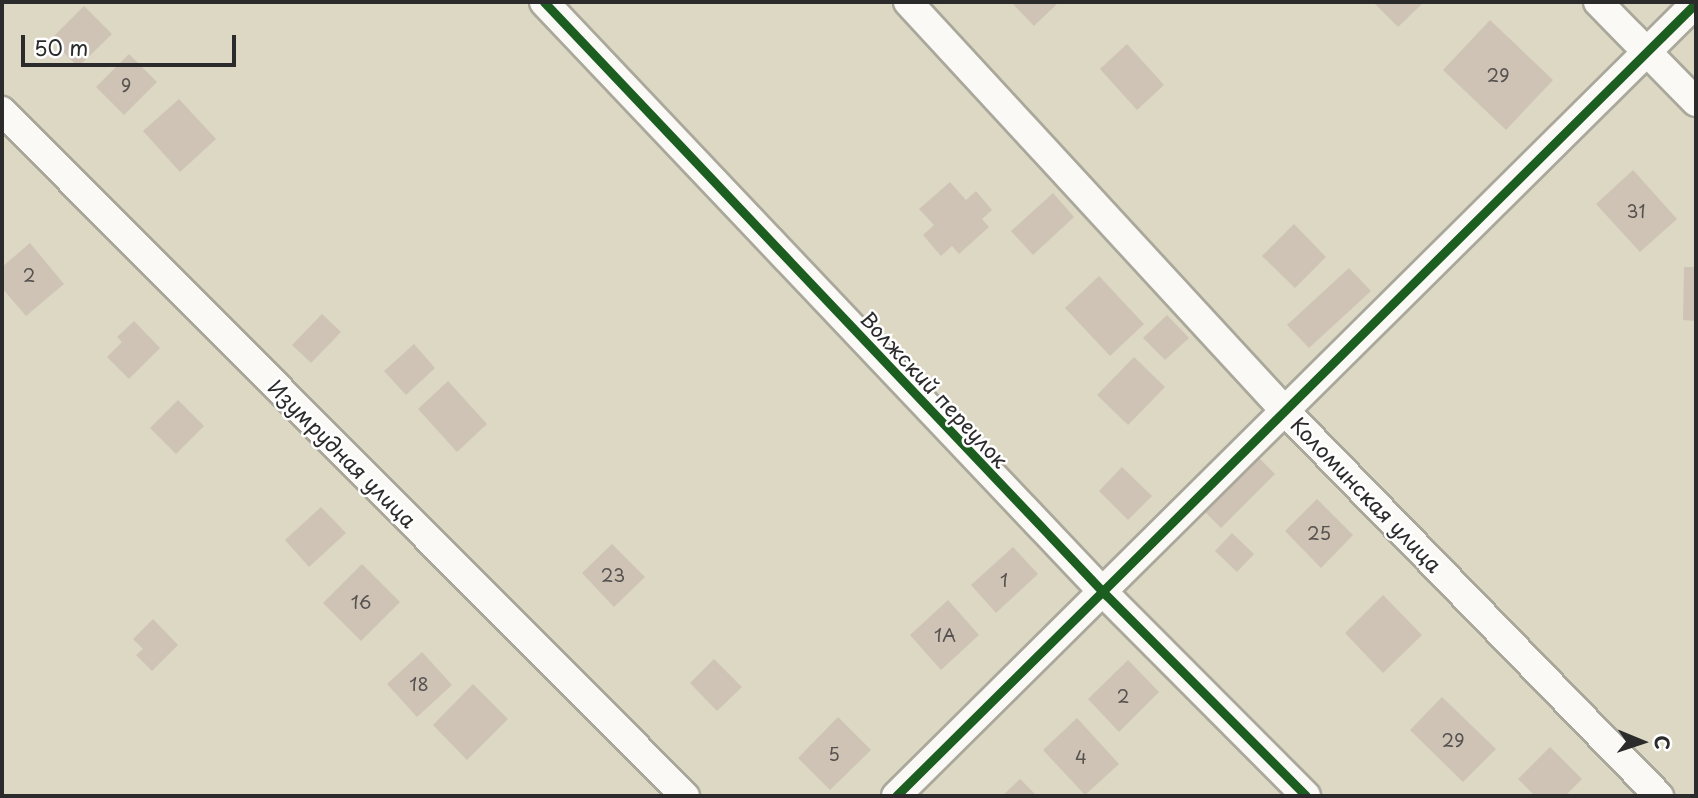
<!DOCTYPE html>
<html>
<head>
<meta charset="utf-8">
<style>
	body { margin:0 }
	#map { position:relative; width:1698px; height:798px; overflow:hidden; background:#dcd8c4; font-family:"Playpen Sans",sans-serif }
	div>[style] { position:absolute }
	.building>* { inset:0; background:#cfc3b6 }
	.roads { filter:drop-shadow(2px 0 #aaa89b) drop-shadow(-2px 0 #aaa89b) drop-shadow(0 2px #aaa89b) drop-shadow(0 -2px #aaa89b) }
	.street>* { height:28px; margin:-14px; padding:0 14px; transform-origin:14px; border-radius:14px; background:#faf9f6 }
	.cycleway>* { height:9px; margin:-4.5px; padding:0 4.5px; transform-origin:4.5px; border-radius:4.5px; background:#1b5e20 }
	span { translate:-50% -50%; white-space:nowrap; text-align:center; line-height:1.15; -webkit-text-stroke:5px #fff; paint-order:stroke }
	.number-label { font-size:18px; color:#56524f }
	.number-label span { -webkit-text-stroke-width:0 }
	.street-label { font-size:21px; color:#2b2b2b }
	.frame { position:absolute; inset:0; border:4px solid #2b2b2b; pointer-events:none }
	.north { position:absolute; left:1607px; top:707px; width:70px; height:70px; -webkit-text-stroke:5px #fff; paint-order:stroke; rotate:92deg; font-size:19px; font-weight:700; line-height:28px; text-align:center; color:#2b2b2b }
	.north::after { content:''; display:block; margin:auto; width:24px; height:32px; background:#2b2b2b; clip-path:polygon(50% 0,100% 100%,50% 72%,0 100%) }
	.scale { position:absolute; left:21px; top:35px; width:215px; height:32px; box-sizing:border-box; border:4px solid #2b2b2b; border-top:0; padding-left:9px; font-size:21px; line-height:24px; white-space:nowrap; color:#2b2b2b; -webkit-text-stroke:5px #fff; paint-order:stroke }
</style>
</head>
<body>
<div id="map">
	<div class="building">
		<div style="clip-path:polygon(1011px 2px,1059px 2px,1034px 26px)"></div>
		<div style="clip-path:polygon(1373px 2px,1424px 2px,1398px 27px)"></div>
		<div style="clip-path:polygon(84px 6px,112px 34px,78px 67px,51px 39px)"></div>
		<div style="clip-path:polygon(1490px 20px,1553px 80px,1506px 130px,1443px 70px)"></div>
		<div style="clip-path:polygon(1127px 44px,1164px 85px,1137px 110px,1100px 69px)"></div>
		<div style="clip-path:polygon(129px 54px,157px 82px,124px 115px,96px 87px)"></div>
		<div style="clip-path:polygon(179px 99px,216px 139px,180px 172px,143px 131px)"></div>
		<div style="clip-path:polygon(1633px 170px,1677px 219px,1640px 252px,1596px 204px)"></div>
		<div style="clip-path:polygon(950px 182px,966px 200px,976px 191px,992px 210px,982px 219px,989px 227px,959px 254px,952px 246px,941px 256px,923px 235px,934px 225px,919px 209px)"></div>
		<div style="clip-path:polygon(1053px 193px,1074px 217px,1033px 255px,1011px 231px)"></div>
		<div style="clip-path:polygon(1294px 224px,1326px 257px,1295px 288px,1262px 256px)"></div>
		<div style="clip-path:polygon(30px 243px,64px 284px,26px 316px,2px 288px,2px 267px)"></div>
		<div style="clip-path:polygon(1684px 267px,1696px 267px,1696px 321px,1683px 320px)"></div>
		<div style="clip-path:polygon(1349px 268px,1371px 291px,1309px 348px,1287px 325px)"></div>
		<div style="clip-path:polygon(1099px 276px,1144px 324px,1110px 356px,1065px 308px)"></div>
		<div style="clip-path:polygon(322px 314px,341px 332px,311px 363px,292px 345px)"></div>
		<div style="clip-path:polygon(1167px 315px,1189px 338px,1165px 360px,1143px 338px)"></div>
		<div style="clip-path:polygon(134px 321px,160px 348px,129px 379px,107px 357px,122px 342px,117px 337px)"></div>
		<div style="clip-path:polygon(414px 344px,435px 368px,406px 395px,384px 371px)"></div>
		<div style="clip-path:polygon(1134px 357px,1165px 387px,1128px 425px,1097px 395px)"></div>
		<div style="clip-path:polygon(448px 381px,487px 424px,457px 452px,418px 409px)"></div>
		<div style="clip-path:polygon(178px 400px,204px 426px,176px 454px,150px 428px)"></div>
		<div style="clip-path:polygon(1259px 458px,1275px 474px,1221px 528px,1204px 511px)"></div>
		<div style="clip-path:polygon(1122px 467px,1152px 496px,1128px 520px,1099px 491px)"></div>
		<div style="clip-path:polygon(1317px 499px,1353px 535px,1321px 568px,1285px 531px)"></div>
		<div style="clip-path:polygon(321px 507px,346px 533px,309px 567px,285px 540px)"></div>
		<div style="clip-path:polygon(1232px 533px,1254px 554px,1237px 572px,1215px 551px)"></div>
		<div style="clip-path:polygon(612px 544px,645px 577px,614px 607px,582px 573px)"></div>
		<div style="clip-path:polygon(1013px 547px,1038px 574px,996px 613px,971px 585px)"></div>
		<div style="clip-path:polygon(362px 564px,400px 602px,361px 641px,323px 603px)"></div>
		<div style="clip-path:polygon(1383px 595px,1422px 635px,1383px 673px,1345px 633px)"></div>
		<div style="clip-path:polygon(948px 600px,979px 635px,941px 670px,910px 635px)"></div>
		<div style="clip-path:polygon(153px 619px,178px 645px,152px 671px,136px 655px,143px 649px,133px 639px)"></div>
		<div style="clip-path:polygon(422px 652px,452px 685px,417px 717px,387px 684px)"></div>
		<div style="clip-path:polygon(714px 659px,742px 687px,717px 711px,690px 683px)"></div>
		<div style="clip-path:polygon(1128px 660px,1159px 692px,1119px 732px,1088px 699px)"></div>
		<div style="clip-path:polygon(473px 684px,508px 719px,467px 760px,433px 725px)"></div>
		<div style="clip-path:polygon(1442px 697px,1496px 749px,1463px 782px,1410px 730px)"></div>
		<div style="clip-path:polygon(838px 717px,871px 750px,830px 790px,798px 758px)"></div>
		<div style="clip-path:polygon(1077px 718px,1119px 764px,1085px 795px,1043px 750px)"></div>
		<div style="clip-path:polygon(1550px 747px,1582px 779px,1565px 796px,1535px 796px,1518px 779px)"></div>
		<div style="clip-path:polygon(1020px 779px,1037px 796px,1002px 796px)"></div>
	</div>
	<div class="roads">
		<div class="street">
			<div style="left:544px;top:2px;width:814px;rotate:46.54deg"></div>
			<div style="left:1104px;top:593px;width:286px;rotate:45.1deg"></div>
			<div style="left:908px;top:2px;width:559px;rotate:47.32deg"></div>
			<div style="left:1287px;top:413px;width:534px;rotate:45.83deg"></div>
			<div style="left:1598px;top:2px;width:140px;rotate:45.6deg"></div>
			<div style="left:2px;top:111px;width:967px;rotate:45.08deg"></div>
			<div style="left:896px;top:796px;width:1126px;rotate:-44.75deg"></div>
		</div>
	</div>
	<div class="cycleway">
		<div style="left:544px;top:2px;width:814px;rotate:46.54deg"></div>
		<div style="left:1104px;top:593px;width:286px;rotate:45.1deg"></div>
		<div style="left:896px;top:796px;width:1126px;rotate:-44.75deg"></div>
	</div>
	<div class="number-label">
		<span style="left:1498px;top:75px">29</span>
		<span style="left:126px;top:85px">9</span>
		<span style="left:1636px;top:211px">31</span>
		<span style="left:29px;top:275px">2</span>
		<span style="left:1319px;top:533px">25</span>
		<span style="left:613px;top:575px">23</span>
		<span style="left:1004px;top:580px">1</span>
		<span style="left:361px;top:602px">16</span>
		<span style="left:945px;top:635px">1А</span>
		<span style="left:419px;top:684px">18</span>
		<span style="left:1123px;top:696px">2</span>
		<span style="left:1453px;top:740px">29</span>
		<span style="left:834px;top:754px">5</span>
		<span style="left:1081px;top:757px">4</span>
	</div>
	<div class="street-label">
		<span style="left:935px;top:389px;rotate:47deg">Волжский переулок</span>
		<span style="left:343px;top:453px;rotate:45deg">Изумрудная улица</span>
		<span style="left:1367px;top:494px;rotate:46deg">Коломинская улица</span>
	</div>
	<div class="frame"></div>
	<div class="north">С</div>
	<div class="scale">50 m</div>
</div>
</body>
</html>
